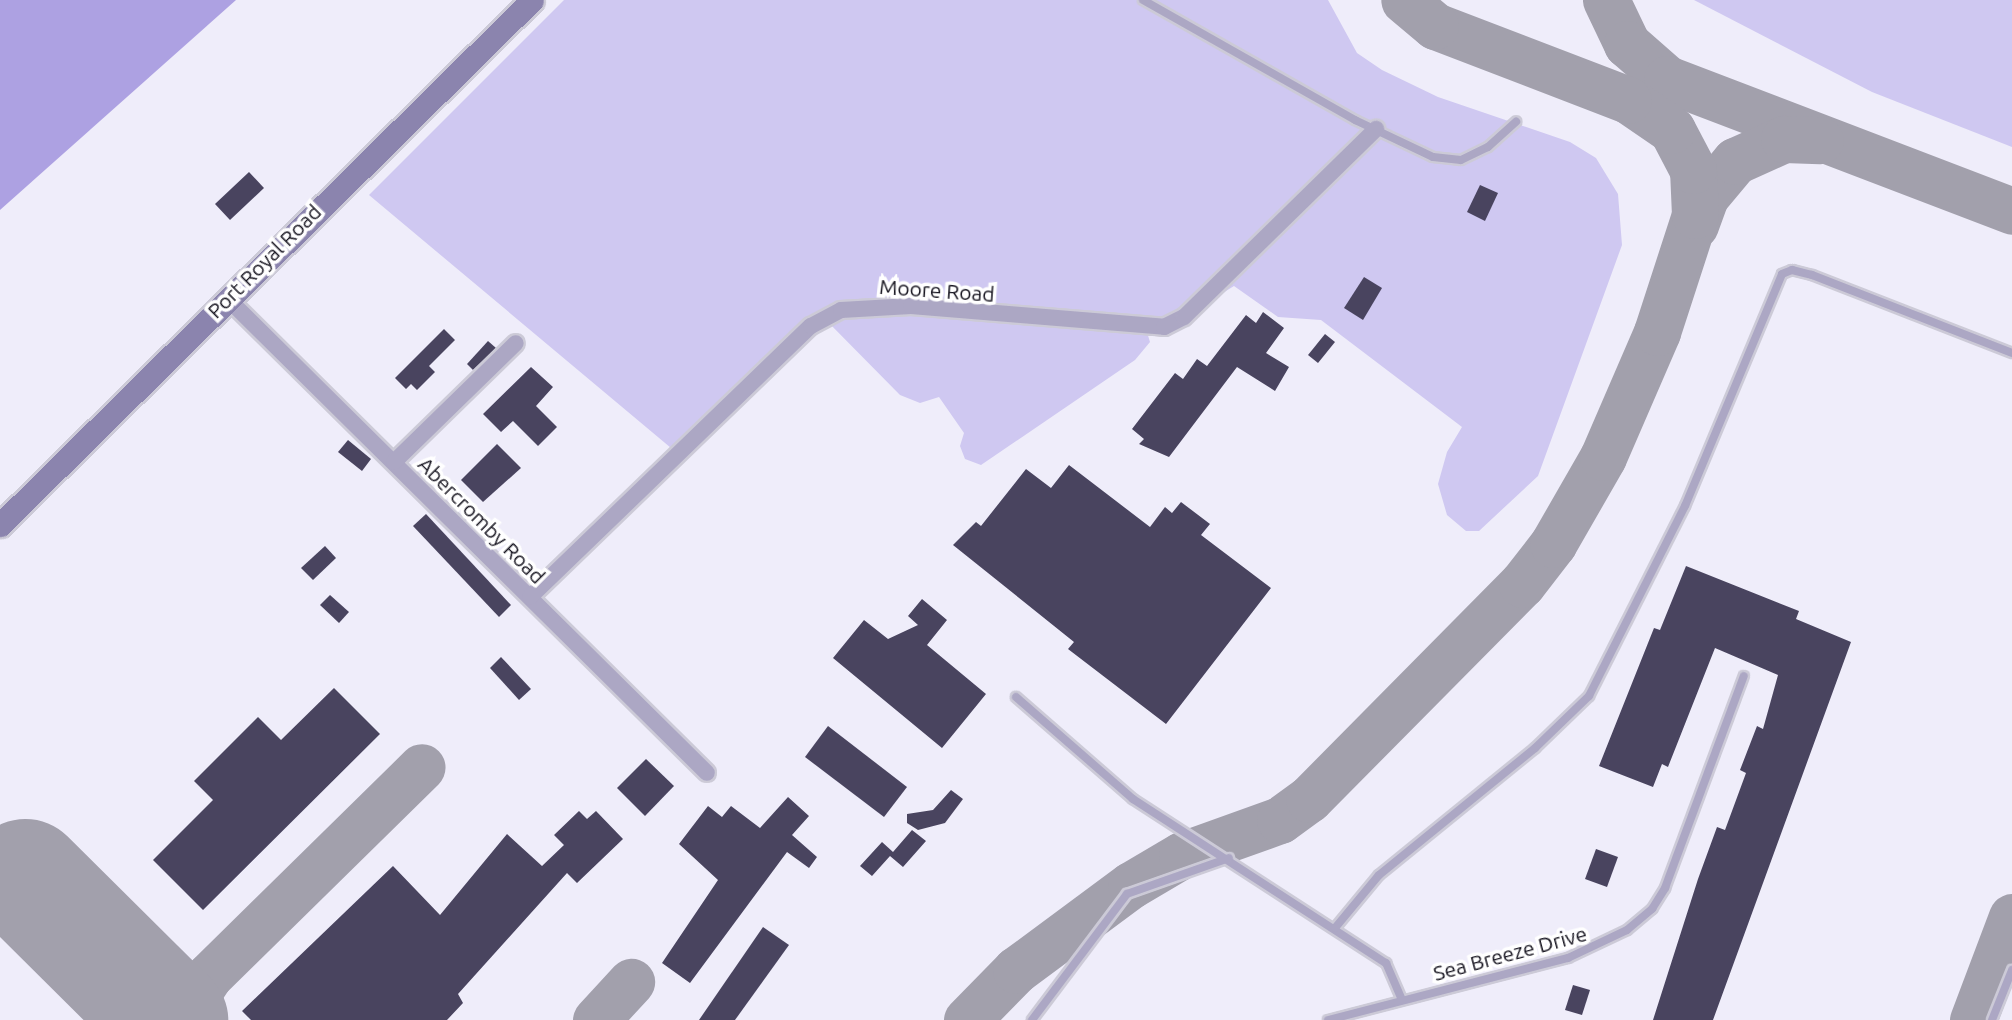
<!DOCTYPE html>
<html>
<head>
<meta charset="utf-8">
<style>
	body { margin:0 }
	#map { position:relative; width:2012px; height:1020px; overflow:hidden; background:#efedfa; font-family:Ubuntu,sans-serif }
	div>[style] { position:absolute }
	.green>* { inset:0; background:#cfc8f1 }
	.water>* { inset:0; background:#ada1e2 }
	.taxiway>* { height:47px; margin:-23.5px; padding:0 23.5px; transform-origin:23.5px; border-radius:23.5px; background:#a2a0ac }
	.runway>* { height:119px; margin:-59.5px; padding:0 59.5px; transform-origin:59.5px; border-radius:59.5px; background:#a2a0ac }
	.building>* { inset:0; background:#49445f }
	.roads { filter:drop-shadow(2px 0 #cccad7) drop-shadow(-2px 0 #cccad7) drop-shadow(0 2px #cccad7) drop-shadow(0 -2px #cccad7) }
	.service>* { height:8px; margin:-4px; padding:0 4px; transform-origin:4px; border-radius:4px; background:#aca7c4 }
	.minor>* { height:16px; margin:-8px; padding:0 8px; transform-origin:8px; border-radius:8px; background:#aca7c4 }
	.secondary>* { height:23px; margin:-11.5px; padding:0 11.5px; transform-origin:11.5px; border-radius:11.5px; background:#8b84ae }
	span { translate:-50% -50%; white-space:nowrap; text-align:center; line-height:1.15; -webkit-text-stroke:7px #fff; paint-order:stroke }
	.street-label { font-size:21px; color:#171520 }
</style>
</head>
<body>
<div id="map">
	<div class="green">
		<div style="clip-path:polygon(564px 0,1328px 0,1357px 53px,1382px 70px,1438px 97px,1570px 142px,1596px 158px,1618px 194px,1622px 245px,1538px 476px,1479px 531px,1466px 531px,1447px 515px,1438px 484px,1447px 452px,1462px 427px,1321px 320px,1278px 317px,1234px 286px,1184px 317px,1146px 329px,1150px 342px,1135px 360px,981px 465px,965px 459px,960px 446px,964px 433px,939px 397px,920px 403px,900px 395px,825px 319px,677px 453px,369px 195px)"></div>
		<div style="clip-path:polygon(1694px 0,2012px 0,2012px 147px,1872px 92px)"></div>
	</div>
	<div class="water">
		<div style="clip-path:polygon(0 0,236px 0,0 210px)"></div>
	</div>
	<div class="taxiway">
		<div style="left:1606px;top:0;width:49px;rotate:64.5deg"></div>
		<div style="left:1627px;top:44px;width:53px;rotate:41.2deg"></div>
		<div style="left:1667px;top:79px;width:369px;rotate:20.9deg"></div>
		<div style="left:1695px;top:225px;width:30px;rotate:-70deg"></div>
		<div style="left:1705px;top:197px;width:47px;rotate:-50.2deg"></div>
		<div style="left:1735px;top:161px;width:54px;rotate:-24.2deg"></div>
		<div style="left:1784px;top:139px;width:36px;rotate:2deg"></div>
		<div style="left:192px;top:1020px;width:21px;rotate:-85deg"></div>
		<div style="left:194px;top:999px;width:27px;rotate:-57deg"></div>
		<div style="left:209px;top:976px;width:298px;rotate:-44.5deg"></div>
		<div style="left:596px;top:1020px;width:52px;rotate:-47.4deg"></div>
		<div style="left:967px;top:1020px;width:70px;rotate:-45.6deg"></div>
		<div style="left:1016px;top:970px;width:143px;rotate:-36.5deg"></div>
		<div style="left:1131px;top:885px;width:59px;rotate:-30.5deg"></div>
		<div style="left:1182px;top:855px;width:104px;rotate:-19.7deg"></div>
		<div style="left:1280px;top:820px;width:36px;rotate:-36deg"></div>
		<div style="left:1309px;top:799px;width:303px;rotate:-45.3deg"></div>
		<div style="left:1522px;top:584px;width:51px;rotate:-52.2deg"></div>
		<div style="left:1553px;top:544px;width:100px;rotate:-60.1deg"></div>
		<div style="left:1603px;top:457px;width:136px;rotate:-66.6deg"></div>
		<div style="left:1657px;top:332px;width:123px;rotate:-72deg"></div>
		<div style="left:1695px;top:215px;width:45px;rotate:-92.5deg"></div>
		<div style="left:1693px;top:170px;width:45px;rotate:-117.7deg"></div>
		<div style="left:1672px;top:130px;width:53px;rotate:-145.7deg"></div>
		<div style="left:1628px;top:100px;width:207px;rotate:-159deg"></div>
		<div style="left:1435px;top:26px;width:40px;rotate:-140deg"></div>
		<div style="left:1973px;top:1020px;width:110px;rotate:-69.3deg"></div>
	</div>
	<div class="runway">
		<div style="left:25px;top:878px;width:202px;rotate:44.8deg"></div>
	</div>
	<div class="building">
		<div style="clip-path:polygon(249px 172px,264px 188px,230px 220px,215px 204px)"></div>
		<div style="clip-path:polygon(1480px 185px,1498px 193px,1485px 221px,1467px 212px)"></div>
		<div style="clip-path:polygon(1364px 277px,1382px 288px,1363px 320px,1344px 308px)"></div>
		<div style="clip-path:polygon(1263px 312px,1284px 328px,1266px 353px,1289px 367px,1275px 391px,1237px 367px,1169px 457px,1139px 444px,1144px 439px,1132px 429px,1175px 373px,1183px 379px,1197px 359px,1207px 366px,1246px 315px,1256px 323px)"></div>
		<div style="clip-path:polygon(444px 329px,455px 340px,429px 366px,435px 372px,417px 390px,411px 384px,406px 389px,395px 378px)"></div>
		<div style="clip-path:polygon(1325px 334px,1335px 342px,1318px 363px,1308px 355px)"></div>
		<div style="clip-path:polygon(488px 341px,496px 348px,473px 370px,467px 364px)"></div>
		<div style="clip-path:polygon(531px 367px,553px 387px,536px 406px,557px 427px,538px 446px,513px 421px,501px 432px,483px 414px)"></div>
		<div style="clip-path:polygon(348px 440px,371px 459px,362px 471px,338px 452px)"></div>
		<div style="clip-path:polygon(497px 444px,521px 468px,483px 502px,461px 480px)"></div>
		<div style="clip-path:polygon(1069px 465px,1150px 527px,1165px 507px,1172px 513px,1181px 502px,1210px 524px,1201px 535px,1271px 588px,1166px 724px,1068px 649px,1074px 642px,953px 545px,976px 522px,981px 526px,1026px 469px,1051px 488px)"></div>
		<div style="clip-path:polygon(426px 514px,511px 605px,499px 617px,413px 526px)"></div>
		<div style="clip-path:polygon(325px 546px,336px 558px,313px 580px,301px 568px)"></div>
		<div style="clip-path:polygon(1686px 566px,1799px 611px,1796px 619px,1851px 642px,1713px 1020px,1653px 1020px,1698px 879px,1717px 827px,1725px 830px,1746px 773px,1740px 770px,1757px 726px,1763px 729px,1778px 675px,1715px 648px,1668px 767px,1662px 764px,1653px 787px,1599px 766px,1654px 628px,1660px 630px)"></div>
		<div style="clip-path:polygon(330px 595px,349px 612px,339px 623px,320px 605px)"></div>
		<div style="clip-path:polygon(922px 599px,947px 620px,927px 645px,986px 694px,942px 748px,833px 658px,864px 620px,888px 639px,918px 625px,908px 616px)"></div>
		<div style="clip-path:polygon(501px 657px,531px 689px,519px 700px,490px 668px)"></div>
		<div style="clip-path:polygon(334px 688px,380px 734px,203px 910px,153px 860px,213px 800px,194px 781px,258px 717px,281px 740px)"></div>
		<div style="clip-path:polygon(828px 726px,907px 787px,884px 817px,805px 757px)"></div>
		<div style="clip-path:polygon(646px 759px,674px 786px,645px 816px,617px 788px)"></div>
		<div style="clip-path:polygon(951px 790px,963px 799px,945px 823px,918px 830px,907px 823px,907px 814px,933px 810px)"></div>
		<div style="clip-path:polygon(788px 797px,809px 816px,792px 835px,817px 857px,809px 868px,787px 852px,690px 983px,662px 963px,718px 880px,679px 844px,708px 806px,722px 817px,731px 806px,760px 828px)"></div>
		<div style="clip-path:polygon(579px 811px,587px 819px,596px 811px,623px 839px,577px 883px,567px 873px,458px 994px,463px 1003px,447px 1020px,251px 1020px,242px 1011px,393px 866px,440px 915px,507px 834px,542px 866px,564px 845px,554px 835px)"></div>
		<div style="clip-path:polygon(912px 830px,926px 841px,903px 867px,890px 856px,872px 876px,860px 866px,882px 842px,893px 852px)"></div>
		<div style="clip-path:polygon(1596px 849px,1618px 857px,1607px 887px,1585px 879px)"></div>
		<div style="clip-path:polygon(763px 927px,789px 945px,735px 1020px,699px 1020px)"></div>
		<div style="clip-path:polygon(1573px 985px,1590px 990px,1582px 1015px,1565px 1010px)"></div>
	</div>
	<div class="roads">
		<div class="service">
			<div style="left:1143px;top:0;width:244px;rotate:29.5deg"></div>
			<div style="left:1355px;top:120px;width:86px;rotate:25.4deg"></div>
			<div style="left:1433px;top:157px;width:28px;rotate:6deg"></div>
			<div style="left:1461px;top:160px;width:30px;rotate:-26deg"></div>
			<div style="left:1488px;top:147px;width:38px;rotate:-42deg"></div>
			<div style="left:1016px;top:697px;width:155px;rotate:41.1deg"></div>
			<div style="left:1133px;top:799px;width:302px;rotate:33deg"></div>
			<div style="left:1386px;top:963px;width:40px;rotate:66.6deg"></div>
			<div style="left:1335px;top:928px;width:69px;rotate:-50.3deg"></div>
			<div style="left:1379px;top:875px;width:201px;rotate:-39.1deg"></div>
			<div style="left:1535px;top:748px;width:75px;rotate:-43.9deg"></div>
			<div style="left:1589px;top:696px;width:213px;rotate:-63.2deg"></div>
			<div style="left:1685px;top:506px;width:251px;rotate:-67.3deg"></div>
			<div style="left:1782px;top:274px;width:11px;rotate:-22deg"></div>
			<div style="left:1792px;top:270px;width:21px;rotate:14deg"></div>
			<div style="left:1812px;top:275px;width:215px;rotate:21.3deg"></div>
			<div style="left:1032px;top:1020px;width:158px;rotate:-53deg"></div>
			<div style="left:1127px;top:894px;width:108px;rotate:-19.4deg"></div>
			<div style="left:1328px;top:1020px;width:248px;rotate:-14.5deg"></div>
			<div style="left:1568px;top:958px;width:65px;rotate:-25.4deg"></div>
			<div style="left:1627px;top:930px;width:33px;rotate:-40deg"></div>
			<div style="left:1652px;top:909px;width:25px;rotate:-58deg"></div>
			<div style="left:1665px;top:888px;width:226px;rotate:-69.6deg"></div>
			<div style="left:1992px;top:1020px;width:54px;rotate:-68.2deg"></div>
		</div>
		<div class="minor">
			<div style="left:227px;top:298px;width:675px;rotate:44.7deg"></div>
			<div style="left:394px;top:462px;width:170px;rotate:-44.3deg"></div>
			<div style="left:530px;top:597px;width:390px;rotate:-44deg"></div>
			<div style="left:811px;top:326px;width:34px;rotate:-28deg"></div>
			<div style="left:841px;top:310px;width:70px;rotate:-3.3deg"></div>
			<div style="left:911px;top:306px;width:254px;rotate:4.7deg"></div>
			<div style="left:1164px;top:327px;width:22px;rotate:-27deg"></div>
			<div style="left:1184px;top:317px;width:269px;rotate:-44.4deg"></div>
		</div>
		<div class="secondary">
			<div style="left:0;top:525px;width:747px;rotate:-44.62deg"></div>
		</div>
	</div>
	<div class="street-label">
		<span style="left:264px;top:261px;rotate:-45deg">Port Royal Road</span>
		<span style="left:937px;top:290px;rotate:4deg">Moore Road</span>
		<span style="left:482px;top:520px;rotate:45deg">Abercromby Road</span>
		<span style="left:1510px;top:953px;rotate:-15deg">Sea Breeze Drive</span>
	</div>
</div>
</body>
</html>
